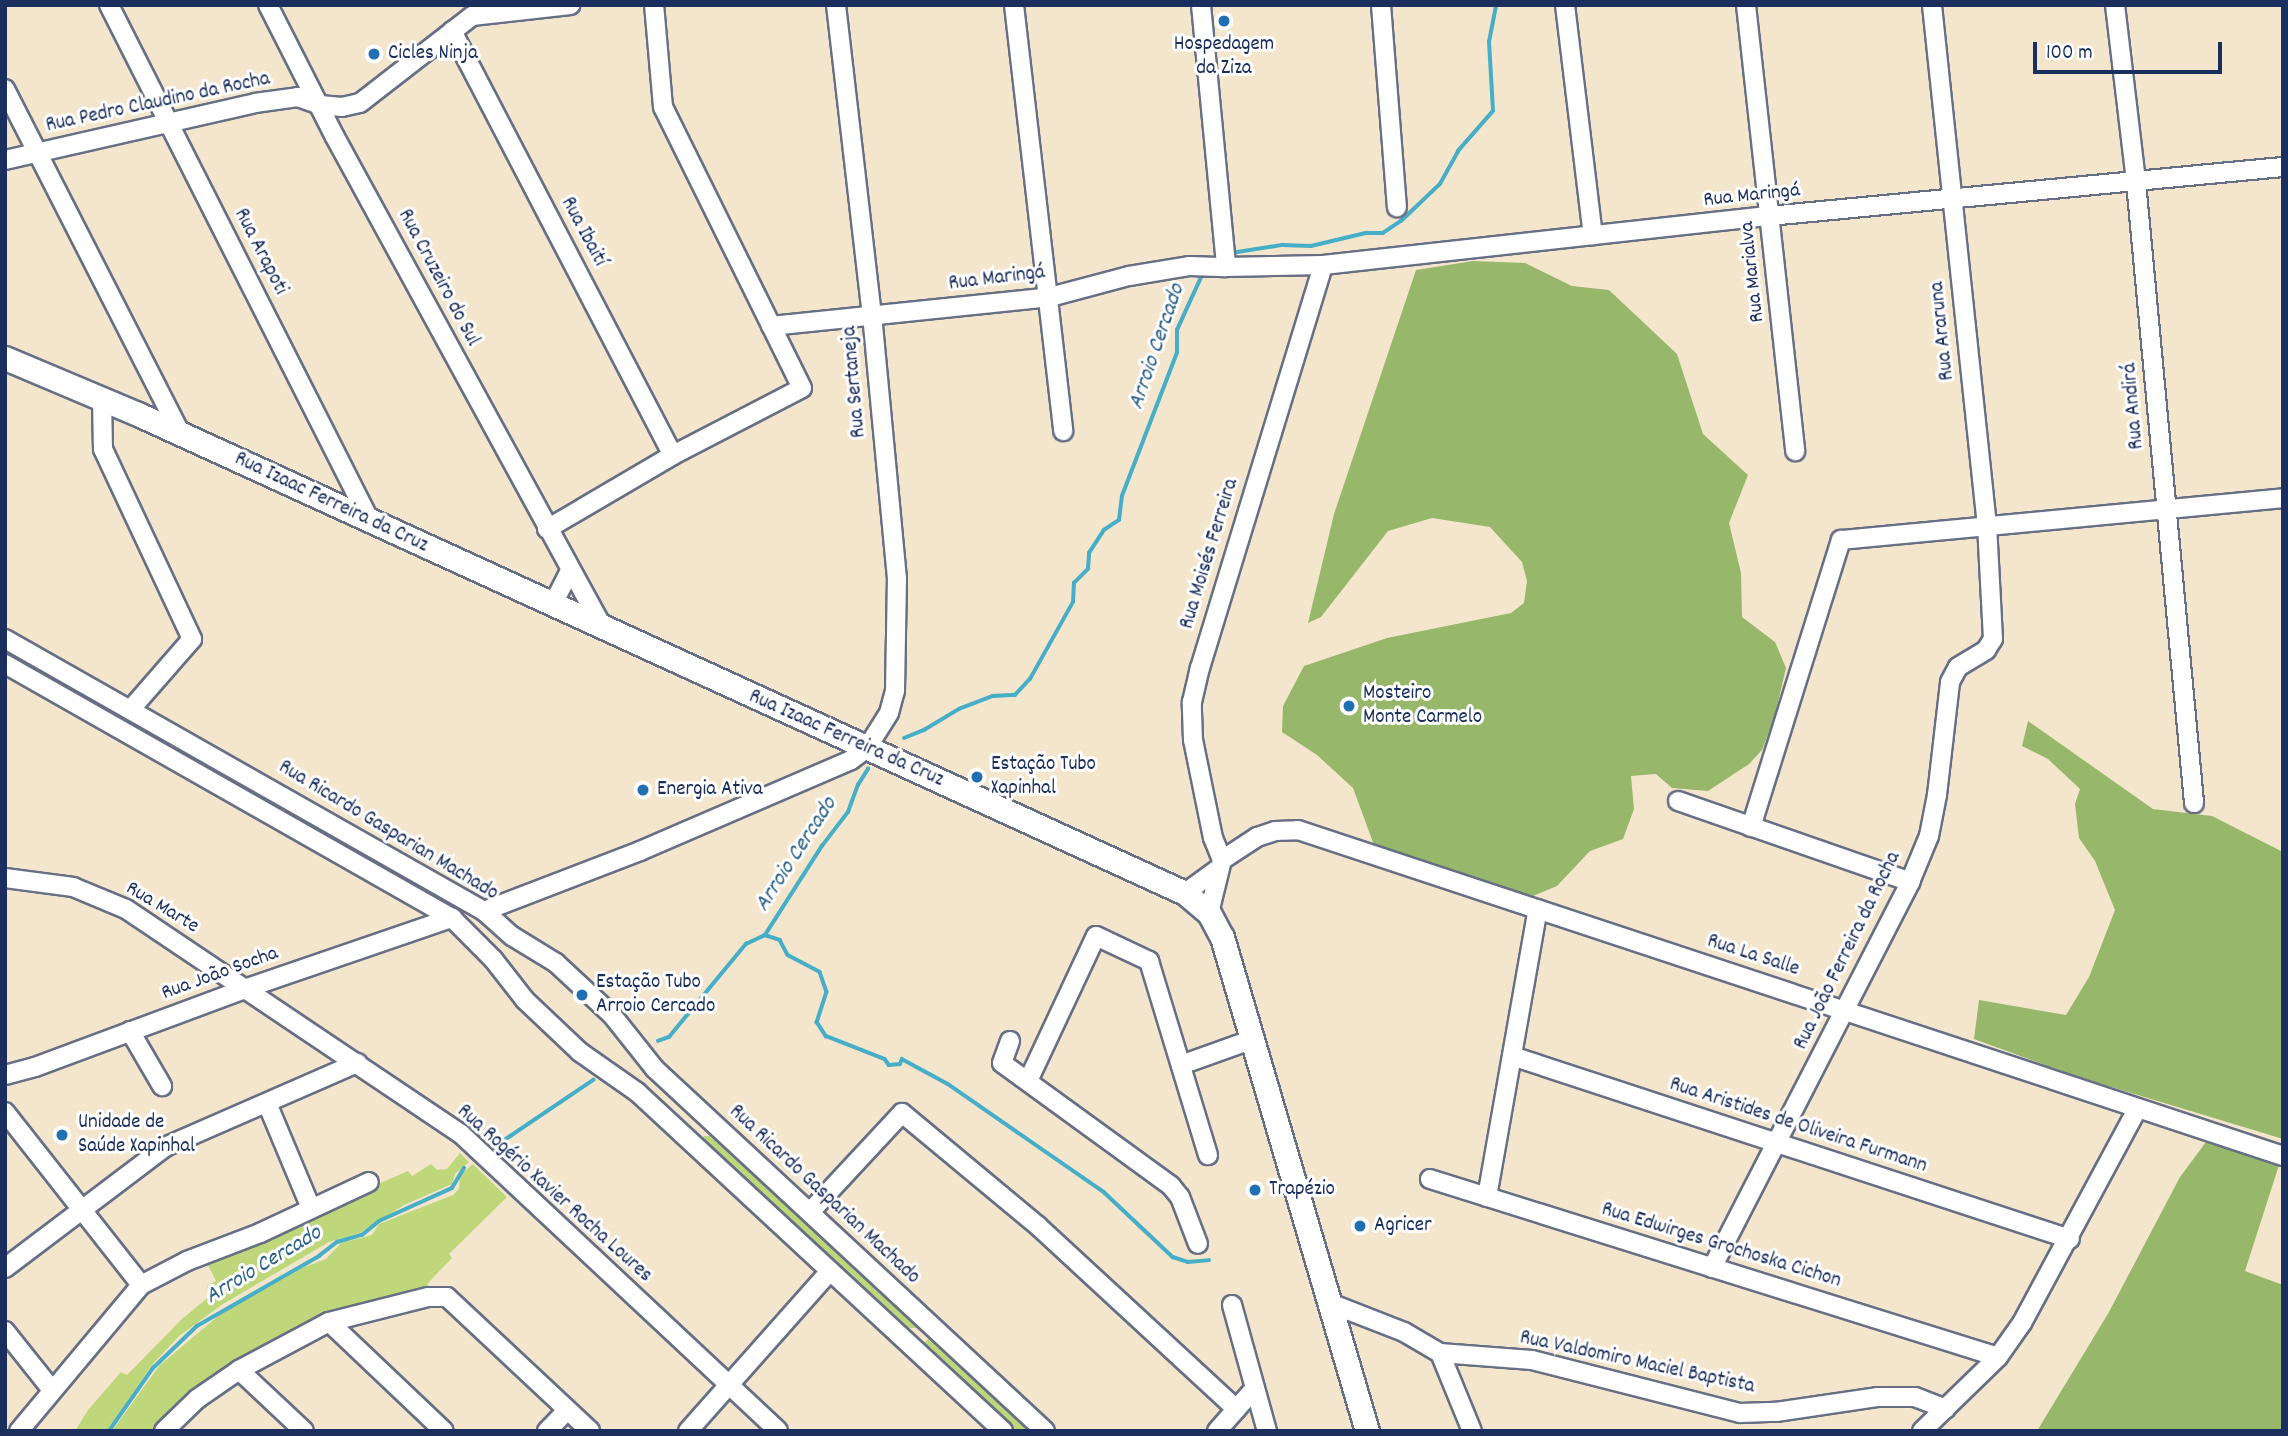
<!DOCTYPE html>
<meta charset="utf-8">
<style>
body{margin:0}
#map{position:relative;width:2288px;height:1436px;overflow:hidden;background:#f4e5cd;font-family:Dekko,sans-serif}
div>[style]{position:absolute}
[style*='--x']{left:calc(var(--x)*1px);top:calc(var(--y)*1px);width:calc(var(--w)*1px);rotate:calc(var(--a)*1deg)}
.green>*{inset:0;background:#bfd77b}
.forest>*{inset:0;background:#97b86b}
.stream>*{height:3.5px;margin:-1.75px;padding:0 1.75px;transform-origin:1.75px;border-radius:1.75px;background:#46aec6}
.roads{filter:drop-shadow(2px 0 #676f85) drop-shadow(-2px 0 #676f85) drop-shadow(0 2px #676f85) drop-shadow(0 -2px #676f85)}
.minor>*{height:18px;margin:-9px;padding:0 9px;transform-origin:9px;border-radius:9px;background:#fff}
.major>*{height:23px;margin:-11.5px;padding:0 11.5px;transform-origin:11.5px;border-radius:11.5px;background:#fff}
.dots>*{width:19px;height:19px;translate:-50% -50%;box-sizing:border-box;border:4px solid #fff;border-radius:50%}
span{translate:-50% -50%;white-space:nowrap;text-align:center;line-height:1.15;-webkit-text-stroke:6px #fff;paint-order:stroke}
.poi-label{font-size:21px;color:#1b2f5e}
.left{translate:0 -50%;text-align:left}
.street-label{font-size:21px;color:#1b2f5e}
.water-label{font-size:23px;color:#2c6288;font-style:italic}
.frame{position:absolute;inset:0;border:7px solid #1b2f5e;pointer-events:none}
.scale{position:absolute;left:2033px;top:42px;width:189px;height:32px;box-sizing:border-box;border:4px solid #1b2f5e;border-top:0;padding-left:9px;font-size:21px;line-height:24px;white-space:nowrap;color:#1b2f5e;-webkit-text-stroke:5px #fff;paint-order:stroke}
</style>
<div id="map">
<div class="green">
<div style="clip-path:polygon(704px 1136px,710px 1136px,756px 1178px,778px 1191px,919px 1328px,909px 1328px,868px 1290px,842px 1273px,700px 1142px)"></div>
<div style="clip-path:polygon(460px 1153px,469px 1162px,455px 1174px,452px 1184px,404px 1205px,360px 1233px,329px 1242px,223px 1304px,179px 1336px,152px 1365px,107px 1431px,75px 1431px,88px 1410px,121px 1372px,127px 1375px,182px 1319px,212px 1294px,207px 1286px,216px 1281px,205px 1259px,408px 1171px,412px 1176px,431px 1164px,437px 1170px,447px 1169px)"></div>
<div style="clip-path:polygon(473px 1164px,507px 1197px,449px 1254px,452px 1258px,427px 1284px,431px 1289px,348px 1309px,158px 1431px,112px 1431px,159px 1366px,224px 1311px,302px 1268px,326px 1259px,341px 1243px,372px 1235px,379px 1224px,453px 1195px,459px 1189px,460px 1175px)"></div>
<div style="clip-path:polygon(932px 1336px,1036px 1431px,1011px 1431px,921px 1345px)"></div>
</div>
<div class="forest">
<div style="clip-path:polygon(1473px 261px,1525px 263px,1572px 286px,1609px 290px,1677px 354px,1703px 434px,1748px 475px,1729px 523px,1741px 573px,1742px 617px,1775px 642px,1786px 668px,1774px 719px,1762px 750px,1749px 764px,1708px 791px,1672px 788px,1656px 774px,1631px 776px,1634px 809px,1623px 839px,1590px 851px,1557px 886px,1533px 896px,1374px 845px,1353px 788px,1317px 755px,1282px 732px,1283px 706px,1304px 666px,1387px 638px,1511px 613px,1524px 603px,1527px 581px,1522px 562px,1490px 527px,1432px 518px,1388px 531px,1321px 617px,1308px 623px,1334px 514px,1416px 270px)"></div>
<div style="clip-path:polygon(2028px 721px,2153px 809px,2212px 816px,2283px 852px,2283px 1139px,2072px 1075px,1974px 1039px,1979px 1000px,2066px 1015px,2089px 977px,2115px 910px,2095px 861px,2079px 838px,2075px 804px,2080px 789px,2048px 759px,2022px 746px)"></div>
<div style="clip-path:polygon(2209px 1138px,2280px 1162px,2245px 1271px,2283px 1285px,2283px 1431px,2037px 1431px,2109px 1312px,2180px 1177px)"></div>
</div>
<div class="stream">
<div style="--x:1231;--y:253;--w:52;--a:-8.9"></div>
<div style="--x:1282;--y:245;--w:29;--a:2"></div>
<div style="--x:1311;--y:246;--w:57;--a:-13.3"></div>
<div style="--x:1366;--y:233;--w:17;--a:0"></div>
<div style="--x:1383;--y:233;--w:22;--a:-34"></div>
<div style="--x:1401;--y:221;--w:54;--a:-43.5"></div>
<div style="--x:1440;--y:184;--w:38;--a:-61"></div>
<div style="--x:1458;--y:151;--w:53;--a:-48.8"></div>
<div style="--x:1493;--y:111;--w:69;--a:-93.3"></div>
<div style="--x:1489;--y:42;--w:38;--a:-79"></div>
<div style="--x:904;--y:738;--w:22;--a:-22"></div>
<div style="--x:924;--y:730;--w:41;--a:-31"></div>
<div style="--x:959;--y:709;--w:36;--a:-21"></div>
<div style="--x:993;--y:696;--w:22;--a:-3"></div>
<div style="--x:1015;--y:695;--w:22;--a:-47"></div>
<div style="--x:1030;--y:679;--w:88;--a:-60.8"></div>
<div style="--x:1073;--y:602;--w:19;--a:-87"></div>
<div style="--x:1074;--y:583;--w:20;--a:-45"></div>
<div style="--x:1088;--y:569;--w:16;--a:-86"></div>
<div style="--x:1089;--y:553;--w:27;--a:-57"></div>
<div style="--x:1104;--y:530;--w:18;--a:-34"></div>
<div style="--x:1119;--y:520;--w:24;--a:-83"></div>
<div style="--x:1122;--y:496;--w:153;--a:-69"></div>
<div style="--x:1177;--y:353;--w:23;--a:-90"></div>
<div style="--x:1177;--y:330;--w:63;--a:-65.5"></div>
<div style="--x:765;--y:935;--w:16;--a:18"></div>
<div style="--x:780;--y:940;--w:17;--a:62"></div>
<div style="--x:788;--y:955;--w:36;--a:28"></div>
<div style="--x:820;--y:972;--w:21;--a:71"></div>
<div style="--x:827;--y:992;--w:32;--a:108"></div>
<div style="--x:817;--y:1022;--w:17;--a:57"></div>
<div style="--x:826;--y:1036;--w:63;--a:21.3"></div>
<div style="--x:885;--y:1059;--w:7;--a:56"></div>
<div style="--x:889;--y:1065;--w:11;--a:-5"></div>
<div style="--x:900;--y:1064;--w:5;--a:-68"></div>
<div style="--x:902;--y:1059;--w:52;--a:28.5"></div>
<div style="--x:948;--y:1084;--w:190;--a:34.7"></div>
<div style="--x:1104;--y:1192;--w:95;--a:43.3"></div>
<div style="--x:1173;--y:1257;--w:16;--a:18"></div>
<div style="--x:1188;--y:1262;--w:21;--a:-5"></div>
<div style="--x:658;--y:1041;--w:12;--a:-20"></div>
<div style="--x:669;--y:1037;--w:121;--a:-50.4"></div>
<div style="--x:746;--y:944;--w:21;--a:-25"></div>
<div style="--x:765;--y:935;--w:106;--a:-57.4"></div>
<div style="--x:822;--y:846;--w:43;--a:-52.6"></div>
<div style="--x:848;--y:812;--w:29;--a:-70"></div>
<div style="--x:858;--y:785;--w:19;--a:-58"></div>
<div style="--x:503;--y:1141;--w:109;--a:-34.1"></div>
<div style="--x:109;--y:1431;--w:77;--a:-55.1"></div>
<div style="--x:153;--y:1368;--w:61;--a:-43.7"></div>
<div style="--x:197;--y:1326;--w:141;--a:-29.8"></div>
<div style="--x:319;--y:1256;--w:23;--a:-38"></div>
<div style="--x:337;--y:1242;--w:26;--a:-16"></div>
<div style="--x:362;--y:1235;--w:22;--a:-39"></div>
<div style="--x:379;--y:1221;--w:80;--a:-24.3"></div>
<div style="--x:452;--y:1188;--w:23;--a:-59"></div>
</div>
<div class="roads">
<div class="minor">
<div style="--x:109;--y:5;--w:578;--a:63.17"></div>
<div style="--x:268;--y:5;--w:148;--a:63.1"></div>
<div style="--x:335;--y:137;--w:559;--a:61.37"></div>
<div style="--x:1014;--y:5;--w:429;--a:83.4"></div>
<div style="--x:1201;--y:5;--w:263;--a:84.5"></div>
<div style="--x:1226;--y:267;--w:97;--a:-1.2"></div>
<div style="--x:1323;--y:265;--w:449;--a:-6.3"></div>
<div style="--x:1769;--y:216;--w:516;--a:-5.45"></div>
<div style="--x:1381;--y:5;--w:203;--a:85.5"></div>
<div style="--x:1565;--y:5;--w:232;--a:83.1"></div>
<div style="--x:1746;--y:5;--w:449;--a:83.7"></div>
<div style="--x:2115;--y:5;--w:178;--a:83.2"></div>
<div style="--x:2136;--y:182;--w:624;--a:84.66"></div>
<div style="--x:452;--y:31;--w:478;--a:62.5"></div>
<div style="--x:5;--y:89;--w:388;--a:63"></div>
<div style="--x:5;--y:160;--w:256;--a:-12.8"></div>
<div style="--x:255;--y:103;--w:43;--a:-7.9"></div>
<div style="--x:298;--y:97;--w:23;--a:20"></div>
<div style="--x:320;--y:105;--w:22;--a:5"></div>
<div style="--x:342;--y:107;--w:18;--a:-13"></div>
<div style="--x:360;--y:103;--w:142;--a:-37.8"></div>
<div style="--x:472;--y:16;--w:99;--a:-6.4"></div>
<div style="--x:771;--y:326;--w:281;--a:-5.9"></div>
<div style="--x:1050;--y:297;--w:82;--a:-14.9"></div>
<div style="--x:1129;--y:276;--w:62;--a:-9.3"></div>
<div style="--x:1190;--y:266;--w:36;--a:2"></div>
<div style="--x:102;--y:398;--w:51;--a:88.9"></div>
<div style="--x:103;--y:449;--w:210;--a:64.9"></div>
<div style="--x:192;--y:639;--w:94;--a:131.1"></div>
<div style="--x:547;--y:529;--w:146;--a:-30.4"></div>
<div style="--x:673;--y:455;--w:145;--a:-27.4"></div>
<div style="--x:802;--y:388;--w:313;--a:-116.3"></div>
<div style="--x:663;--y:107;--w:102;--a:-95"></div>
<div style="--x:552;--y:606;--w:39;--a:-63"></div>
<div style="--x:5;--y:639;--w:551;--a:29.59"></div>
<div style="--x:484;--y:911;--w:38;--a:42"></div>
<div style="--x:512;--y:936;--w:52;--a:31.5"></div>
<div style="--x:556;--y:963;--w:76;--a:42.9"></div>
<div style="--x:612;--y:1015;--w:69;--a:51.5"></div>
<div style="--x:655;--y:1069;--w:532;--a:42.87"></div>
<div style="--x:5;--y:664;--w:514;--a:29.61"></div>
<div style="--x:452;--y:918;--w:58;--a:45"></div>
<div style="--x:493;--y:959;--w:52;--a:52"></div>
<div style="--x:525;--y:1000;--w:76;--a:43.4"></div>
<div style="--x:580;--y:1052;--w:70;--a:35.1"></div>
<div style="--x:637;--y:1092;--w:499;--a:42.8"></div>
<div style="--x:1678;--y:801;--w:246;--a:19.2"></div>
<div style="--x:1751;--y:827;--w:301;--a:-72.6"></div>
<div style="--x:1841;--y:540;--w:444;--a:-5.4"></div>
<div style="--x:1222;--y:860;--w:24;--a:-112"></div>
<div style="--x:1213;--y:838;--w:100;--a:-101.5"></div>
<div style="--x:1193;--y:740;--w:38;--a:-92"></div>
<div style="--x:1192;--y:702;--w:35;--a:-77"></div>
<div style="--x:1200;--y:668;--w:421;--a:-73"></div>
<div style="--x:5;--y:878;--w:69;--a:7.5"></div>
<div style="--x:73;--y:887;--w:57;--a:22.5"></div>
<div style="--x:126;--y:909;--w:404;--a:33.9"></div>
<div style="--x:461;--y:1134;--w:434;--a:43.1"></div>
<div style="--x:1185;--y:893;--w:39;--a:-36"></div>
<div style="--x:484;--y:911;--w:167;--a:-21"></div>
<div style="--x:640;--y:851;--w:230;--a:-23.3"></div>
<div style="--x:851;--y:760;--w:20;--a:-37"></div>
<div style="--x:867;--y:748;--w:41;--a:-57.8"></div>
<div style="--x:889;--y:713;--w:23;--a:-75"></div>
<div style="--x:895;--y:691;--w:112;--a:-89"></div>
<div style="--x:897;--y:579;--w:264;--a:-95.4"></div>
<div style="--x:872;--y:316;--w:313;--a:-96.6"></div>
<div style="--x:1209;--y:913;--w:55;--a:-76.2"></div>
<div style="--x:1222;--y:860;--w:42;--a:-33.3"></div>
<div style="--x:1257;--y:837;--w:19;--a:-18"></div>
<div style="--x:1275;--y:831;--w:23;--a:-2"></div>
<div style="--x:1298;--y:830;--w:1038;--a:18.31"></div>
<div style="--x:130;--y:1031;--w:64;--a:59.8"></div>
<div style="--x:1010;--y:1041;--w:23;--a:110"></div>
<div style="--x:1002;--y:1063;--w:209;--a:36"></div>
<div style="--x:1171;--y:1186;--w:14;--a:51"></div>
<div style="--x:1180;--y:1197;--w:50;--a:69"></div>
<div style="--x:1512;--y:1056;--w:587;--a:18.16"></div>
<div style="--x:1181;--y:1065;--w:74;--a:-19.7"></div>
<div style="--x:5;--y:1075;--w:31;--a:-15"></div>
<div style="--x:35;--y:1067;--w:226;--a:-20.4"></div>
<div style="--x:247;--y:988;--w:217;--a:-18.9"></div>
<div style="--x:1028;--y:1081;--w:160;--a:-64.9"></div>
<div style="--x:1096;--y:936;--w:59;--a:25.3"></div>
<div style="--x:1149;--y:961;--w:203;--a:73.1"></div>
<div style="--x:267;--y:1103;--w:114;--a:67.3"></div>
<div style="--x:5;--y:1112;--w:220;--a:51.8"></div>
<div style="--x:1430;--y:1179;--w:595;--a:17.4"></div>
<div style="--x:1487;--y:1197;--w:292;--a:-80"></div>
<div style="--x:810;--y:1212;--w:135;--a:-47.1"></div>
<div style="--x:902;--y:1113;--w:177;--a:39.7"></div>
<div style="--x:1038;--y:1226;--w:270;--a:42.7"></div>
<div style="--x:5;--y:1268;--w:201;--a:-37.1"></div>
<div style="--x:165;--y:1147;--w:210;--a:-23.6"></div>
<div style="--x:1712;--y:1268;--w:434;--a:-62.8"></div>
<div style="--x:1910;--y:882;--w:50;--a:-67.6"></div>
<div style="--x:1929;--y:836;--w:42;--a:-79"></div>
<div style="--x:1937;--y:795;--w:114;--a:-83.4"></div>
<div style="--x:1950;--y:682;--w:17;--a:-62"></div>
<div style="--x:1958;--y:667;--w:33;--a:-31"></div>
<div style="--x:1986;--y:650;--w:13;--a:-58"></div>
<div style="--x:1993;--y:639;--w:113;--a:-93"></div>
<div style="--x:1987;--y:526;--w:524;--a:-96.03"></div>
<div style="--x:1327;--y:1302;--w:83;--a:21.3"></div>
<div style="--x:1404;--y:1332;--w:42;--a:30.3"></div>
<div style="--x:1440;--y:1353;--w:92;--a:4.4"></div>
<div style="--x:1532;--y:1360;--w:215;--a:14.3"></div>
<div style="--x:1740;--y:1413;--w:36;--a:-2"></div>
<div style="--x:1776;--y:1412;--w:102;--a:-8.4"></div>
<div style="--x:1877;--y:1397;--w:38;--a:0"></div>
<div style="--x:1915;--y:1397;--w:33;--a:21"></div>
<div style="--x:1232;--y:1305;--w:131;--a:74.5"></div>
<div style="--x:329;--y:1322;--w:158;--a:43.5"></div>
<div style="--x:5;--y:1331;--w:75;--a:51.5"></div>
<div style="--x:1440;--y:1353;--w:84;--a:67.7"></div>
<div style="--x:239;--y:1370;--w:89;--a:43.2"></div>
<div style="--x:19;--y:1431;--w:190;--a:-50.1"></div>
<div style="--x:141;--y:1285;--w:52;--a:-27.6"></div>
<div style="--x:187;--y:1261;--w:78;--a:-21"></div>
<div style="--x:260;--y:1233;--w:120;--a:-25.1"></div>
<div style="--x:164;--y:1431;--w:46;--a:-44.1"></div>
<div style="--x:197;--y:1399;--w:51;--a:-34.6"></div>
<div style="--x:239;--y:1370;--w:102;--a:-28.1"></div>
<div style="--x:329;--y:1322;--w:102;--a:-14.2"></div>
<div style="--x:428;--y:1297;--w:19;--a:0"></div>
<div style="--x:447;--y:1297;--w:196;--a:43.1"></div>
<div style="--x:547;--y:1431;--w:29;--a:-46"></div>
<div style="--x:688;--y:1431;--w:214;--a:-48.4"></div>
<div style="--x:1217;--y:1431;--w:57;--a:-48.5"></div>
<div style="--x:1922;--y:1431;--w:106;--a:-44.2"></div>
<div style="--x:1998;--y:1357;--w:42;--a:-54.8"></div>
<div style="--x:2022;--y:1323;--w:244;--a:-61.7"></div>
</div>
<div class="major">
<div style="--x:5;--y:358;--w:147;--a:22.9"></div>
<div style="--x:140;--y:415;--w:1149;--a:24.58"></div>
<div style="--x:1185;--y:893;--w:31;--a:40"></div>
<div style="--x:1209;--y:913;--w:27;--a:62"></div>
<div style="--x:1222;--y:937;--w:515;--a:73.64"></div>
</div>
</div>
<div class="dots">
<div style="left:1224px;top:21px;background:#1f6fb2"></div>
<div style="left:374px;top:54px;background:#1f6fb2"></div>
<div style="left:1349px;top:706px;background:#1f6fb2"></div>
<div style="left:977px;top:777px;background:#1f6fb2"></div>
<div style="left:643px;top:790px;background:#1f6fb2"></div>
<div style="left:582px;top:995px;background:#1f6fb2"></div>
<div style="left:62px;top:1135px;background:#1f6fb2"></div>
<div style="left:1255px;top:1190px;background:#1f6fb2"></div>
<div style="left:1360px;top:1226px;background:#1f6fb2"></div>
</div>
<div class="poi-label">
<span style="left:1224px;top:57px">Hospedagem<br>da Ziza</span>
<span class="left" style="left:388px;top:54px">Cicles Ninja</span>
<span class="left" style="left:1363px;top:706px">Mosteiro<br>Monte Carmelo</span>
<span class="left" style="left:991px;top:777px">Estação Tubo<br>Xapinhal</span>
<span class="left" style="left:657px;top:790px">Energia Ativa</span>
<span class="left" style="left:596px;top:995px">Estação Tubo<br>Arroio Cercado</span>
<span class="left" style="left:78px;top:1135px">Unidade de<br>Saúde Xapinhal</span>
<span class="left" style="left:1269px;top:1190px">Trapézio</span>
<span class="left" style="left:1374px;top:1226px">Agricer</span>
</div>
<div class="street-label">
<span style="left:158px;top:103px;rotate:-12deg">Rua Pedro Claudino da Rocha</span>
<span style="left:1752px;top:196px;rotate:-6deg">Rua Maringá</span>
<span style="left:583px;top:232px;rotate:62deg">Rua Ibaití</span>
<span style="left:260px;top:252px;rotate:63deg">Rua Arapoti</span>
<span style="left:1753px;top:272px;rotate:-96deg">Rua Marialva</span>
<span style="left:438px;top:278px;rotate:62deg">Rua Cruzeiro do Sul</span>
<span style="left:997px;top:279px;rotate:-7deg">Rua Maringá</span>
<span style="left:1943px;top:331px;rotate:-96deg">Rua Araruna</span>
<span style="left:855px;top:382px;rotate:-95deg">Rua Sertaneja</span>
<span style="left:2134px;top:406px;rotate:-95deg">Rua Andirá</span>
<span style="left:331px;top:503px;rotate:25deg">Rua Izaac Ferreira da Cruz</span>
<span style="left:1210px;top:554px;rotate:-73deg">Rua Moisés Ferreira</span>
<span style="left:846px;top:739px;rotate:24deg">Rua Izaac Ferreira da Cruz</span>
<span style="left:388px;top:831px;rotate:31deg">Rua Ricardo Gasparian Machado</span>
<span style="left:162px;top:908px;rotate:31deg">Rua Marte</span>
<span style="left:1848px;top:951px;rotate:-64deg">Rua João Ferreira da Rocha</span>
<span style="left:1753px;top:956px;rotate:18deg">Rua La Salle</span>
<span style="left:220px;top:974px;rotate:-20deg">Rua João Socha</span>
<span style="left:1798px;top:1126px;rotate:18deg">Rua Aristides de Oliveira Furmann</span>
<span style="left:554px;top:1194px;rotate:42deg">Rua Rogério Xavier Rocha Loures</span>
<span style="left:824px;top:1195px;rotate:43deg">Rua Ricardo Gasparian Machado</span>
<span style="left:1721px;top:1246px;rotate:17deg">Rua Edwirges Grochoska Cichon</span>
<span style="left:1637px;top:1363px;rotate:12deg">Rua Valdomiro Maciel Baptista</span>
</div>
<div class="water-label">
<span style="left:1158px;top:347px;rotate:-71deg">Arroio Cercado</span>
<span style="left:797px;top:855px;rotate:-57deg">Arroio Cercado</span>
<span style="left:264px;top:1266px;rotate:-31deg">Arroio Cercado</span>
</div>
<div class="frame"></div>
<div class="scale">100 m</div>
</div>
